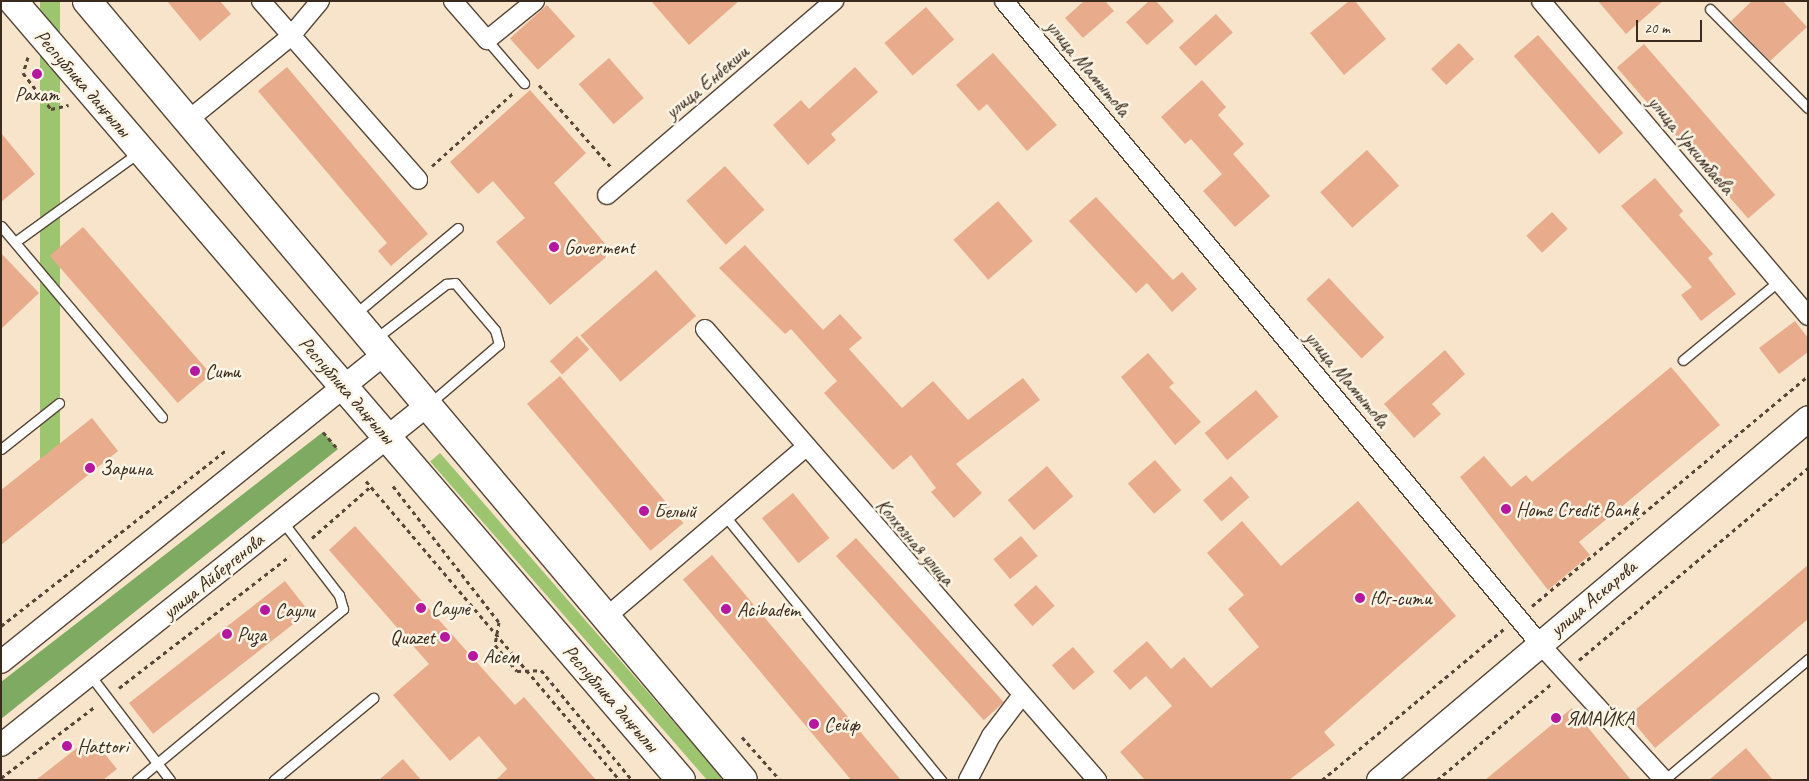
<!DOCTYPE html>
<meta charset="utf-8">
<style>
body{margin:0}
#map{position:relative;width:1809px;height:781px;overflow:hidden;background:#f7e4cb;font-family:Caveat,sans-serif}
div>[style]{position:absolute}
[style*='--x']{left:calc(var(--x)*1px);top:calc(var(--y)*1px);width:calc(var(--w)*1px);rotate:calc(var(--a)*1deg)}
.green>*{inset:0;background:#9dc46f;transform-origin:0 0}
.forest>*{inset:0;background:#7eaa62}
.building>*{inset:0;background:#e8ac8c;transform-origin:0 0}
.path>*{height:3px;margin-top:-1.5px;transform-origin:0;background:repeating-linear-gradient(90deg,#574638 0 4px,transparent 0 8px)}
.roads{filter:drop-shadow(1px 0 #574638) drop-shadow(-1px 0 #574638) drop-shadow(0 1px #574638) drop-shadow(0 -1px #574638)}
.service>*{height:9px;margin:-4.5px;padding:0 4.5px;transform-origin:4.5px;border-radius:4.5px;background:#fff}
.minor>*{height:18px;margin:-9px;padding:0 9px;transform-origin:9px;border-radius:9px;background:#fff}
.tertiary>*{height:22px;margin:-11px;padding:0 11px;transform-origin:11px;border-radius:11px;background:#fff}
.secondary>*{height:25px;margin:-12.5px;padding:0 12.5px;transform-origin:12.5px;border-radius:12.5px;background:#fff}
.primary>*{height:28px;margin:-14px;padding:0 14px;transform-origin:14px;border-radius:14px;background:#fff}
.dots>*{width:14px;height:14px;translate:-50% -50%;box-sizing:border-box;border:2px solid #fcf5e5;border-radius:50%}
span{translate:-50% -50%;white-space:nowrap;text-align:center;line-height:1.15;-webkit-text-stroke:5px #fcf5e5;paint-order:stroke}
.street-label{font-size:20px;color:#3b2a1e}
.poi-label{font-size:20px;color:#3b2a1e}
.left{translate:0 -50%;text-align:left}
.right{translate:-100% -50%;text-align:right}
.frame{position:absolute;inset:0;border:2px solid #3b2a1e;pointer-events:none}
.scale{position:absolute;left:1636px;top:20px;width:66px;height:22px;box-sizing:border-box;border:2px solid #3b2a1e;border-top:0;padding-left:6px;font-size:15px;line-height:18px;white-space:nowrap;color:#3b2a1e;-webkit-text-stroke:4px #fcf5e5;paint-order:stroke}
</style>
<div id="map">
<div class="green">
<div style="left:40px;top:1px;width:20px;height:461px"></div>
<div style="left:440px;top:453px;width:430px;height:13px;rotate:49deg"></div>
</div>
<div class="forest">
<div style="clip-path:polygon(323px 432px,338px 449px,1px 719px,1px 682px)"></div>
</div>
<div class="building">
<div style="clip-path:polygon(167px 1px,220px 1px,231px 14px,200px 41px)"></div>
<div style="clip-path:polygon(651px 1px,739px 1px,689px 45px)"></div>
<div style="clip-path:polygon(1084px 1px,1105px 1px,1114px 11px,1083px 38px,1065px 18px)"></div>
<div style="clip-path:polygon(1149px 1px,1156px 1px,1174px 21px,1147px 45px,1126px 22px)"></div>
<div style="clip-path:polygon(1349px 1px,1355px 1px,1386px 39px,1344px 75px,1310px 33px)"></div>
<div style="clip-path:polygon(1598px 1px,1663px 1px,1626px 34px)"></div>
<div style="clip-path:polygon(1752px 1px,1783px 1px,1807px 27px,1770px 61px,1731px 21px)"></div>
<div style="left:547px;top:5px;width:42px;height:50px;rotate:48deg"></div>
<div style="left:926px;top:7px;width:43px;height:55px;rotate:49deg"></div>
<div style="left:1216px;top:14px;width:25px;height:50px;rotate:48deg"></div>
<div style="left:1538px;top:35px;width:130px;height:32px;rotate:49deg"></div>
<div style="left:1459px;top:43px;width:22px;height:38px;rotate:47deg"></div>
<div style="left:1644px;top:44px;width:200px;height:36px;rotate:49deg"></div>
<div style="clip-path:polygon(993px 53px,1057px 125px,1027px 151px,987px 104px,979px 111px,956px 85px)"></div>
<div style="left:609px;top:58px;width:53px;height:40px;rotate:49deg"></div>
<div style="clip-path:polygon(287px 67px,428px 234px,391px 266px,378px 251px,387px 243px,258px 91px)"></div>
<div style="clip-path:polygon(855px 67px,878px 92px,831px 134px,836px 140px,808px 165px,773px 125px,801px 100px,809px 109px)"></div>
<div style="clip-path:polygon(1202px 80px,1226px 107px,1218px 115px,1244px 144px,1233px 154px,1270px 196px,1235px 227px,1203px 191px,1222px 174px,1191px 139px,1185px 144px,1161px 117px)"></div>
<div style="clip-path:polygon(530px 90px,586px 153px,554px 183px,612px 252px,550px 305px,496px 242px,525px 218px,493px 181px,478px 194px,450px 162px)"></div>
<div style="clip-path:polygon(1px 133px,35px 174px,1px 202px)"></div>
<div style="left:1367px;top:150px;width:48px;height:63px;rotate:48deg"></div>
<div style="left:725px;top:166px;width:59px;height:52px;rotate:48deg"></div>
<div style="clip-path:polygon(1655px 178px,1683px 211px,1679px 215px,1713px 254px,1708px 258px,1736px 294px,1701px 321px,1681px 295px,1692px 287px,1621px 206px)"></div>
<div style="clip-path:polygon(1096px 197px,1173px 280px,1182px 272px,1197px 289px,1172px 312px,1147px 283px,1136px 293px,1069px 221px)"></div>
<div style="left:998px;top:201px;width:53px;height:59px;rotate:49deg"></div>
<div style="left:1552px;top:212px;width:23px;height:35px;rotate:47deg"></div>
<div style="left:83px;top:227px;width:195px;height:44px;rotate:49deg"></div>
<div style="clip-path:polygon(745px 245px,823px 330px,840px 314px,862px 338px,849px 349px,902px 408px,933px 381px,968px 420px,1023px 378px,1040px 400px,956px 464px,982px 493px,954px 518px,931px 492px,936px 488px,911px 455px,893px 470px,824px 393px,837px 381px,791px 329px,785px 334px,719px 268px)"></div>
<div style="clip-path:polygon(1px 253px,39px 293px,1px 329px)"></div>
<div style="left:656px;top:270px;width:61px;height:100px;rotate:49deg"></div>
<div style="left:1329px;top:278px;width:81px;height:31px;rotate:47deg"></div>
<div style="clip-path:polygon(1795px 321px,1808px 338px,1808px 352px,1779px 374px,1759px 348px)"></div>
<div style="left:577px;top:336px;width:18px;height:37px;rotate:47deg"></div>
<div style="clip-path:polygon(1445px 350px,1465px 374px,1432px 404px,1441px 414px,1414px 438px,1384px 404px)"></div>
<div style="clip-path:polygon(1148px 353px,1174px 383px,1169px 387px,1201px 422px,1175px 445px,1121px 377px)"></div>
<div style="clip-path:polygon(1671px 367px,1720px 425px,1579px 542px,1590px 555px,1548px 590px,1460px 477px,1484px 456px,1511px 487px,1526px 475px,1532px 482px)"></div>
<div style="left:560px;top:376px;width:192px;height:43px;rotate:50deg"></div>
<div style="left:1256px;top:390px;width:35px;height:67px;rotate:50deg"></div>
<div style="clip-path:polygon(92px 418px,118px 451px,1px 545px,1px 490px)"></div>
<div style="left:1155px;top:460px;width:40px;height:36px;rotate:49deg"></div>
<div style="left:1047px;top:466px;width:40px;height:52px;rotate:49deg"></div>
<div style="left:1231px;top:476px;width:28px;height:37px;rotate:49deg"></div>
<div style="left:793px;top:493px;width:58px;height:40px;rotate:51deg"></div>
<div style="clip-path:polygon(1358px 501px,1456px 616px,1324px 732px,1335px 745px,1289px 780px,1145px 780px,1120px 752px,1172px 706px,1146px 676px,1130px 690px,1113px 671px,1147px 641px,1171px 669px,1184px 657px,1211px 688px,1259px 647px,1228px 609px,1244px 595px,1207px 553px,1242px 521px,1281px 566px)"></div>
<div style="clip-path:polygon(355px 526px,515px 705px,524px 697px,596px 780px,496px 780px,507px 769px,479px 736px,450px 761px,393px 695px,429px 664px,329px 550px)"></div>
<div style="left:1021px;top:536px;width:26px;height:36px;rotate:50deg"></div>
<div style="left:856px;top:538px;width:221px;height:27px;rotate:48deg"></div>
<div style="left:712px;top:555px;width:294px;height:38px;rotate:50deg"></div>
<div style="clip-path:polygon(1808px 565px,1808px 619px,1655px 748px,1628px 716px)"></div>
<div style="left:285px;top:581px;width:39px;height:198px;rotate:52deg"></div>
<div style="left:1036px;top:585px;width:28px;height:30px;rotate:48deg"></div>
<div style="left:1073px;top:647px;width:33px;height:28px;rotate:49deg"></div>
<div style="clip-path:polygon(1572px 708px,1631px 780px,1485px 780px)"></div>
<div style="clip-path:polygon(91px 737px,117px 769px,103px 780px,36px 780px)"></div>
<div style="clip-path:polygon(1746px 748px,1773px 780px,1709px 780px)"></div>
<div style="clip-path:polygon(403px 759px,421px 780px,379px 780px)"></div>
</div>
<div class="path">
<div style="--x:28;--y:57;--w:17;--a:107"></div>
<div style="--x:23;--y:73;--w:46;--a:52.1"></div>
<div style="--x:51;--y:109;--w:18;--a:-13"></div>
<div style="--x:539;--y:85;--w:109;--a:48.7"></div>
<div style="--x:432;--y:166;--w:109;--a:-42"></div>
<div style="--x:323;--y:432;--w:21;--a:49"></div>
<div style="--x:366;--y:481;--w:392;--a:49.7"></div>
<div style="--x:393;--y:486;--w:172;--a:52.1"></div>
<div style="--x:499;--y:622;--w:23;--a:100"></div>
<div style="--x:495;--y:645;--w:34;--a:50"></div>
<div style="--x:517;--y:671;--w:24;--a:-2"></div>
<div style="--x:541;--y:670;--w:143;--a:50.4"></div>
<div style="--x:312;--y:538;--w:77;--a:-41.3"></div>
<div style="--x:1532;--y:606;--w:359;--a:-39.8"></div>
<div style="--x:1;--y:626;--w:286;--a:-38"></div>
<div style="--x:1579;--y:660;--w:299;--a:-40"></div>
<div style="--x:119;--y:688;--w:216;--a:-37.7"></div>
<div style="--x:742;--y:737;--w:57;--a:48.5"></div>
<div style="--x:1;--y:778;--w:119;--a:-37.2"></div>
<div style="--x:1322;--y:780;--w:236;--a:-39.7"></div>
<div style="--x:1437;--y:780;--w:149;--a:-40.1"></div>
</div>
<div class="roads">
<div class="service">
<div style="--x:1710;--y:9;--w:139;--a:45.3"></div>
<div style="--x:487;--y:40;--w:57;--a:49.3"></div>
<div style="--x:1;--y:226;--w:250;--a:49.9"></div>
<div style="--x:15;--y:242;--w:152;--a:-35.9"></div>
<div style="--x:355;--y:314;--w:134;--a:-39.9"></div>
<div style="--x:375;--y:339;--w:90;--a:-37.8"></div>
<div style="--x:446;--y:284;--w:9;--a:-6"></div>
<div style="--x:455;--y:283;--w:62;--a:49.6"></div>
<div style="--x:495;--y:330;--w:15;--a:74"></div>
<div style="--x:499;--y:344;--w:92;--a:139.4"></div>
<div style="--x:1683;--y:360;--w:124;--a:-39.5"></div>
<div style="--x:1;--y:449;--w:74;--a:-38.4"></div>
<div style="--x:725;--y:516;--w:341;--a:50.7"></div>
<div style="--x:90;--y:675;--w:132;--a:52.7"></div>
<div style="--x:137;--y:780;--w:268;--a:-39.7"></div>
<div style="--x:343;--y:609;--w:15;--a:-106"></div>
<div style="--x:339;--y:595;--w:93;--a:-127.6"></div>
<div style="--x:274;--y:780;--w:129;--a:-39.6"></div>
<div style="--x:1664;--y:780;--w:188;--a:-40"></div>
</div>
<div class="minor">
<div style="--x:261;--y:1;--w:238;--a:48.7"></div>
<div style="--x:453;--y:1;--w:52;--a:48.9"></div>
<div style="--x:487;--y:40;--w:62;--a:-39.1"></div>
<div style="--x:1004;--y:1;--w:836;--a:50.19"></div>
<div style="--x:1539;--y:643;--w:185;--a:47.6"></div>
<div style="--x:1541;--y:1;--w:413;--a:49.7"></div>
<div style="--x:187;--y:121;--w:133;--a:-39.2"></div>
<div style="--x:290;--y:37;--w:47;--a:-50.2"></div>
<div style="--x:607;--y:195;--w:299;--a:-40.5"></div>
<div style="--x:705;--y:329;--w:598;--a:49"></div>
<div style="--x:605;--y:618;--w:262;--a:-40.4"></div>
<div style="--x:968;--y:780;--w:50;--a:-62.4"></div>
<div style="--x:991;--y:736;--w:51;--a:-52.9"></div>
</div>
<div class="tertiary">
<div style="--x:1;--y:662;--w:490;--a:-38.8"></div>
<div style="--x:1;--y:745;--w:542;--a:-38.56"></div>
</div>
<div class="secondary">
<div style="--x:1379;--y:780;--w:561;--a:-40.16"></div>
</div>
<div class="primary">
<div style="--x:13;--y:1;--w:1026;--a:49.39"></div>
<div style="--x:87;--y:1;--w:1018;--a:49.9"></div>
</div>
</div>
<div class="dots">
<div style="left:37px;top:74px;background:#b5179e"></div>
<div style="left:554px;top:247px;background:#b5179e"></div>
<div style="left:195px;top:371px;background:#b5179e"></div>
<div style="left:90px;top:468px;background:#b5179e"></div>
<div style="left:1506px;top:509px;background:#b5179e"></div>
<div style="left:644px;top:511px;background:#b5179e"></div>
<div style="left:1360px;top:598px;background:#b5179e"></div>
<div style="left:421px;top:608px;background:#b5179e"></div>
<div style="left:726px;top:609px;background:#b5179e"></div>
<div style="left:265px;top:610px;background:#b5179e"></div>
<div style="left:227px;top:634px;background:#b5179e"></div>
<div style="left:445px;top:637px;background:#b5179e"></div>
<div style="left:473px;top:656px;background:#b5179e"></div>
<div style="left:1556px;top:718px;background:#b5179e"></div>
<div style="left:814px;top:724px;background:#b5179e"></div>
<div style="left:67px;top:746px;background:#b5179e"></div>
</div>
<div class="street-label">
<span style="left:1088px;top:68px;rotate:50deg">улица Мамытова</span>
<span style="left:707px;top:82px;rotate:-40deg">улица Енбекши</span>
<span style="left:83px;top:83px;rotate:49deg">Республика даңғылы</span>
<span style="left:1691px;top:145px;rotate:50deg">улица Уркимбаева</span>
<span style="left:1347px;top:379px;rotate:50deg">улица Мамытова</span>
<span style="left:347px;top:390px;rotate:49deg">Республика даңғылы</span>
<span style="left:915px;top:542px;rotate:49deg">Колхозная улица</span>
<span style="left:213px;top:576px;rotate:-39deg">улица Айбергенова</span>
<span style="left:1593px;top:598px;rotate:-40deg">улица Аскарова</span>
<span style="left:611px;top:698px;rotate:49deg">Республика даңғылы</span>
</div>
<div class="poi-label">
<span style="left:37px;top:94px">Рахат</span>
<span class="left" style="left:564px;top:247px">Goverment</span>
<span class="left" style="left:205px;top:371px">Сити</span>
<span class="left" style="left:100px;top:468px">Зарина</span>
<span class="left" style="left:1516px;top:509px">Home Credit Bank</span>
<span class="left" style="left:654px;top:511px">Белый</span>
<span class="left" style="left:1370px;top:598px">Юг-сити</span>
<span class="left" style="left:431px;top:608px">Сауле</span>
<span class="left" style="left:737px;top:609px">Acibadem</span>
<span class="left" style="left:275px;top:610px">Саули</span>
<span class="left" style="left:237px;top:634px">Риза</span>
<span class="right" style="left:435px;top:637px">Quazet</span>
<span class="left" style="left:483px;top:656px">Асем</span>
<span class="left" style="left:1566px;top:718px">ЯМАЙКА</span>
<span class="left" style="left:824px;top:724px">Сейф</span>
<span class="left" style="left:77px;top:746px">Hattori</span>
</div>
<div class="frame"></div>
<div class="scale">20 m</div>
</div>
